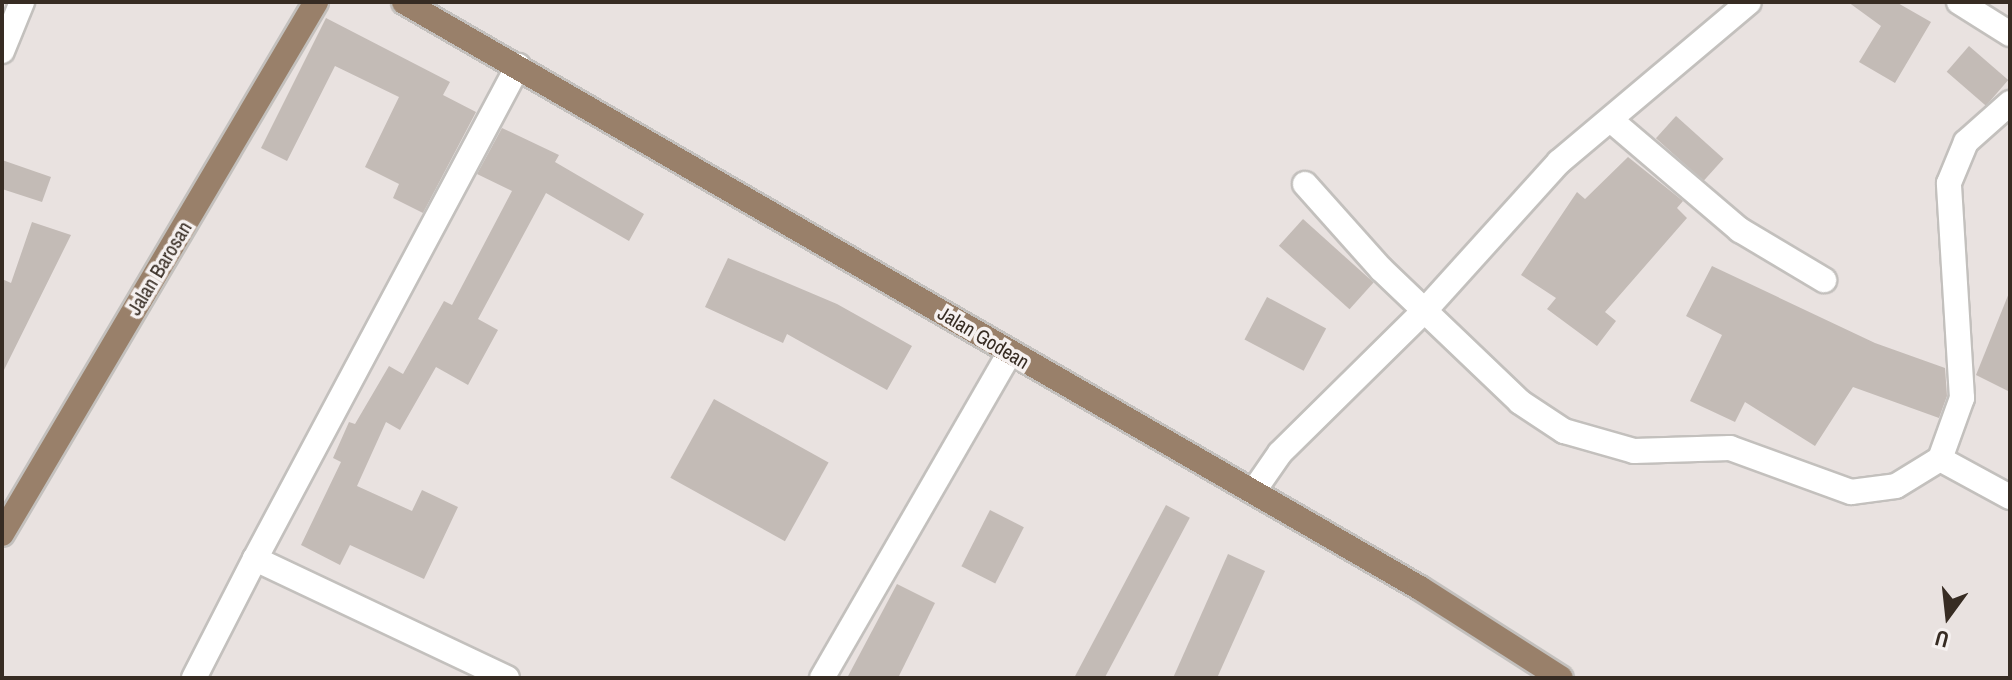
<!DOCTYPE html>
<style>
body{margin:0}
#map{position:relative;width:2012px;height:680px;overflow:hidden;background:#e9e2e0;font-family:"Archivo Narrow",sans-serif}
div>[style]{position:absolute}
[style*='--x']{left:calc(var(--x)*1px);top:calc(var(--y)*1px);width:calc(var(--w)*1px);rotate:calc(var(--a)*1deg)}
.building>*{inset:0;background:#c3bbb6;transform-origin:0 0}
.roads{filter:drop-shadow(2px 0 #c3c0bd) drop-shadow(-2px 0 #c3c0bd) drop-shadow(0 2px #c3c0bd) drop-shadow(0 -2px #c3c0bd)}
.street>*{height:24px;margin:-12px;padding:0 12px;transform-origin:12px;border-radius:12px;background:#fff}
.primary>*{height:24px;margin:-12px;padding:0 12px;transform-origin:12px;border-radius:12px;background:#99806a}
span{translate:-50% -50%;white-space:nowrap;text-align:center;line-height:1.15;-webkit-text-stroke:7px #f6f1f0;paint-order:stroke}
.street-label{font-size:20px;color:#372c23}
.frame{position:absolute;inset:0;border:4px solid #372c23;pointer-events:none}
.north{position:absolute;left:1908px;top:576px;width:80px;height:80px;-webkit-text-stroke:6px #f6f1f0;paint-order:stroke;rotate:195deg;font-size:22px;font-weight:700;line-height:32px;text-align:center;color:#372c23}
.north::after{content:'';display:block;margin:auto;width:28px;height:36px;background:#372c23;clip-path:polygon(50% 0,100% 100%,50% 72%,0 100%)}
</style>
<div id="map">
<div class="building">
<div style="clip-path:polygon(1848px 2px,1896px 2px,1931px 22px,1895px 83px,1859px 62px,1881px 26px)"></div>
<div style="clip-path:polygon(326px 18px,450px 82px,443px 95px,476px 112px,423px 213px,393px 198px,399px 184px,365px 167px,399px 97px,335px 66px,287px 161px,261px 148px)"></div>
<div style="left:1969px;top:46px;width:52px;height:34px;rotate:41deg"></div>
<div style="left:1676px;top:116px;width:64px;height:30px;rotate:42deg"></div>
<div style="clip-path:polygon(502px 128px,559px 155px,555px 162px,644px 214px,629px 241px,546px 193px,478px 319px,498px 330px,468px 385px,436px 367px,400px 430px,386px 422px,357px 486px,412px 511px,422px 490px,458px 507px,424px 579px,350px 545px,340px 565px,301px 545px,341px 462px,333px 458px,349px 422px,355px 424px,389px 366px,403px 374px,444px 301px,452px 305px,512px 191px,477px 174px)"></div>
<div style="clip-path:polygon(1628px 157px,1683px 201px,1677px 208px,1687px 218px,1605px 312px,1616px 321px,1597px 346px,1547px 309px,1556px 298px,1521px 275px,1577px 192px,1585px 199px)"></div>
<div style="clip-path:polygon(2px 160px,51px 177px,42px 202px,2px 189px)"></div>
<div style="left:1303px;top:219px;width:95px;height:36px;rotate:42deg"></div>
<div style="clip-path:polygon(32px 222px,71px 235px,2px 374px,2px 279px,11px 283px)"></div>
<div style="clip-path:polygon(728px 258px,837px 304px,912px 346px,887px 390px,787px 334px,783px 343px,705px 307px)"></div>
<div style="clip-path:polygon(1712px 266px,1875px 343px,1945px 368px,1947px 396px,1939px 418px,1853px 387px,1815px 446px,1745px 402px,1735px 422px,1690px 401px,1722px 335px,1686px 316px)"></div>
<div style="clip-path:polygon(2009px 293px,2010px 293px,2010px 392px,1976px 375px)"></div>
<div style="left:1267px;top:297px;width:67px;height:48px;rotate:28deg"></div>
<div style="left:714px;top:399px;width:131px;height:90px;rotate:29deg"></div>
<div style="left:1166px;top:505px;width:27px;height:195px;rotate:28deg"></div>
<div style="left:990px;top:510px;width:38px;height:63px;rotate:27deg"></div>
<div style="clip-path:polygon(1228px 554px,1265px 571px,1217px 678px,1173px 678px)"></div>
<div style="clip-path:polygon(897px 584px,935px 603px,898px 678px,847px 678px)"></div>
</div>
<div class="roads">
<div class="street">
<div style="--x:1959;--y:2;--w:60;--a:32.1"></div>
<div style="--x:2;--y:51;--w:53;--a:-67.8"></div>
<div style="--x:1613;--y:122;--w:167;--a:40.4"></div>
<div style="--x:1740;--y:230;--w:98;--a:30.8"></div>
<div style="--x:1305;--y:184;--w:114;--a:48.2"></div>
<div style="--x:1381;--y:269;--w:192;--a:43.7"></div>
<div style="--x:1520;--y:402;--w:53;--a:33.4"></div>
<div style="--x:1564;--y:431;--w:73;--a:15.9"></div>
<div style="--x:1634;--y:451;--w:96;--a:-1.8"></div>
<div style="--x:1730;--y:448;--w:129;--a:20"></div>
<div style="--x:1851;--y:492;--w:45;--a:-7.6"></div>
<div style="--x:1896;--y:486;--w:52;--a:-31.5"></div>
<div style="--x:1940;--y:459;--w:80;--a:28.5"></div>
<div style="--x:1940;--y:459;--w:65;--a:-70.2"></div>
<div style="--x:1962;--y:398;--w:215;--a:-93.5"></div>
<div style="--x:1949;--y:183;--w:44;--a:-67.5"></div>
<div style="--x:1966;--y:142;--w:59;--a:-41.6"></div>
<div style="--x:1253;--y:492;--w:47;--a:-55.3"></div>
<div style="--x:1280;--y:453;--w:206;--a:-44.6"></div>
<div style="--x:1427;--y:308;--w:197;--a:-47.9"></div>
<div style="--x:1559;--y:162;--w:248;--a:-40.1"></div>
<div style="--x:194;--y:678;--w:134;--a:-62.9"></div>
<div style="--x:507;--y:678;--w:279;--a:-154.7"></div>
<div style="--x:255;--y:559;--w:559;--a:-61.92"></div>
<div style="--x:822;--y:678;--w:376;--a:-60"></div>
</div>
<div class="primary">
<div style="--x:404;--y:2;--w:1173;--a:29.98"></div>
<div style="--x:1420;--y:588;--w:167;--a:32.6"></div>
<div style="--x:2;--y:534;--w:618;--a:-59.45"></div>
</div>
</div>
<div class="street-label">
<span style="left:159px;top:268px;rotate:-59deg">Jalan Barosan</span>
<span style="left:984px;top:337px;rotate:31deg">Jalan Godean</span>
</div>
<div class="frame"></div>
<div class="north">U</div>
</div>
